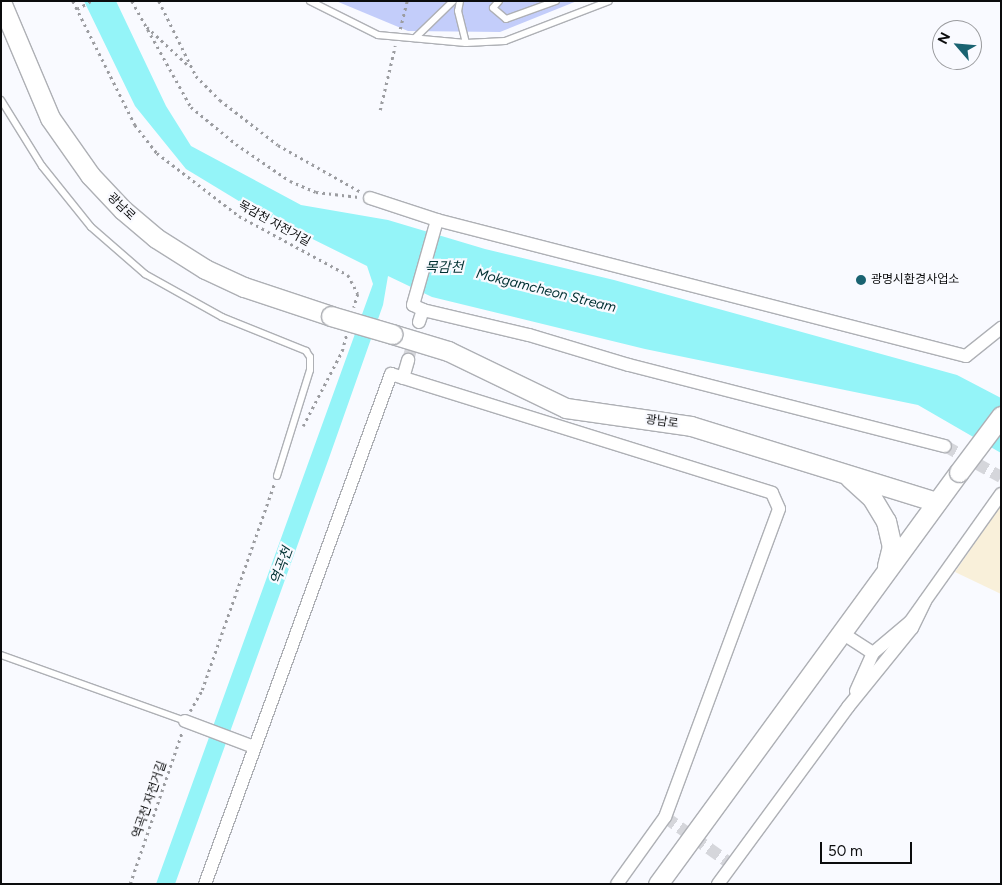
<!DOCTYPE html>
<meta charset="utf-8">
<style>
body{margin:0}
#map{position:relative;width:1002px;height:885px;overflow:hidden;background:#f9faff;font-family:Figtree,"Noto Sans KR",sans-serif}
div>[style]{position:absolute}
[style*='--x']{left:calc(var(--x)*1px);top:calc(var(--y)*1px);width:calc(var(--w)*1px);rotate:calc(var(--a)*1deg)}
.industrial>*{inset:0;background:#f9f0da}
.green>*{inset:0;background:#c3cdfa}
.water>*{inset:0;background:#94f4f8}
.street-tunnel>*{height:12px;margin-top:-6px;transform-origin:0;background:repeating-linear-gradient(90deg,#d5d6db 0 12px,transparent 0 18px)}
.path>*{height:2.5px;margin-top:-1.25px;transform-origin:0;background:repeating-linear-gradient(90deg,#9c9da1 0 2.5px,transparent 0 6.5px)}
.roads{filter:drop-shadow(1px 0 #aeb0b5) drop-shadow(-1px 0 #aeb0b5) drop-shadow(0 1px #aeb0b5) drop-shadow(0 -1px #aeb0b5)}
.lane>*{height:6px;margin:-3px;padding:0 3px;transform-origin:3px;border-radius:3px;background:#fff}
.street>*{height:12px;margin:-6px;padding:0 6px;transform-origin:6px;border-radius:6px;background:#fff}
.secondary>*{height:19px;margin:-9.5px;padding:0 9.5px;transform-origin:9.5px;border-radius:9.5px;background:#fff}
.bridges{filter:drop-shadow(1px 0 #aeb0b5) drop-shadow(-1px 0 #aeb0b5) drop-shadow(0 1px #aeb0b5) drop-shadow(0 -1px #aeb0b5)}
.secondary-bridge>*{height:19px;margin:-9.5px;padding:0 9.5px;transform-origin:9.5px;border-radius:9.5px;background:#fff}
.dots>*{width:14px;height:14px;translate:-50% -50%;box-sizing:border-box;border:2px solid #f9faff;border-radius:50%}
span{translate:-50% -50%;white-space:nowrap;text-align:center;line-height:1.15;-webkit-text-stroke:4.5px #f9faff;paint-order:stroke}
.street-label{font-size:12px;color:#0b0c0d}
.poi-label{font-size:12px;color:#0b0c0d}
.left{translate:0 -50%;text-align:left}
.water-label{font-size:14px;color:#003032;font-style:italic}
.frame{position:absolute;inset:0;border:2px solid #0b0c0d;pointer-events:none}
.north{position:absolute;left:932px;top:20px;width:50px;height:50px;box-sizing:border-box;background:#f9faff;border:1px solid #9a9b9e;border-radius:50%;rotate:297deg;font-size:14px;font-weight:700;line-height:20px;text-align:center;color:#0b0c0d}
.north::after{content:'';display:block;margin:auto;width:18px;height:22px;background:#1a6371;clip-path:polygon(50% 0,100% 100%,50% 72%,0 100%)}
.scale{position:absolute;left:820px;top:842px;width:92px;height:22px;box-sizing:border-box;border:2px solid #0b0c0d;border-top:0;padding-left:6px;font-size:15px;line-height:18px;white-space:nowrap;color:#0b0c0d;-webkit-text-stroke:4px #f9faff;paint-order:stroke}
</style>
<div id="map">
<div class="industrial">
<div style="clip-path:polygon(1001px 505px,1001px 594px,955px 572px)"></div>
</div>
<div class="green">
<div style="clip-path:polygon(336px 1px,577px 1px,500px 32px,408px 31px)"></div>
</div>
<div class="water">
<div style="clip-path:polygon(84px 1px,116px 1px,166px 106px,191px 146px,301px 205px,388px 220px,485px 249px,614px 280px,957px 375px,1001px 398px,1001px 453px,918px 405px,645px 349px,432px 297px,388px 276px,383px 305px,329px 458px,175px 884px,156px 884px,373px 284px,367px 266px,252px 209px,186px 169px,135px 106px)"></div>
</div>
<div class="street-tunnel">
<div style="--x:408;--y:360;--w:40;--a:-74"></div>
<div style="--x:945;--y:446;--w:64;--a:29"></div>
<div style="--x:665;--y:817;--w:82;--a:35.6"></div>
</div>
<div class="path">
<div style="--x:73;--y:1;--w:139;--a:63.4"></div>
<div style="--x:135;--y:125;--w:36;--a:52"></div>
<div style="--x:157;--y:153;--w:103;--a:37.5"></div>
<div style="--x:239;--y:216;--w:124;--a:28.4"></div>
<div style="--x:348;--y:275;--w:21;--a:62"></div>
<div style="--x:358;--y:294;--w:14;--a:107"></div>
<div style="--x:132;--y:1;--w:121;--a:60.9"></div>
<div style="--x:191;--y:107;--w:58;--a:39.4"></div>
<div style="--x:236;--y:144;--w:65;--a:34.4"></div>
<div style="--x:290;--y:181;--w:28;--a:23"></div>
<div style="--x:316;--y:192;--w:43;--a:6.6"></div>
<div style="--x:159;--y:1;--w:84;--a:63.7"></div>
<div style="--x:196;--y:76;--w:34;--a:45"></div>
<div style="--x:220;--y:100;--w:73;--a:37.8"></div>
<div style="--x:278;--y:145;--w:95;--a:29.5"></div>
<div style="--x:77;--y:9;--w:16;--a:-30"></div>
<div style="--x:147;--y:27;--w:57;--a:42.9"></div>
<div style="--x:400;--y:29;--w:29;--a:-76"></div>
<div style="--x:380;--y:110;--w:66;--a:-76.8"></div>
<div style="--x:303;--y:426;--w:85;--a:-62.5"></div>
<div style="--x:342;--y:351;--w:16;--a:-75"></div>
<div style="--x:190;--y:711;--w:24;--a:-60"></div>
<div style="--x:202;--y:690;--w:218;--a:-70.7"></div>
<div style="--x:130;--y:884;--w:161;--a:-71.1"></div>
</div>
<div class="roads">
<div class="lane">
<div style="--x:310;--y:1;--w:76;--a:26.6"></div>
<div style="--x:378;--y:35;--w:88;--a:5.2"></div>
<div style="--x:466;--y:43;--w:39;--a:-3"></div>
<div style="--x:505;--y:41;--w:111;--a:-21"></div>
<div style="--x:460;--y:1;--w:10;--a:101"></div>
<div style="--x:458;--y:11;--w:33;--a:76"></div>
<div style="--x:499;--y:1;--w:9;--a:131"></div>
<div style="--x:493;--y:8;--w:17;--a:40"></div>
<div style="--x:506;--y:19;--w:53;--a:-19.8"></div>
<div style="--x:415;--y:38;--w:53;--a:-44.2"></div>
<div style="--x:1;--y:100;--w:78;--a:58.2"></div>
<div style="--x:42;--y:166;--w:78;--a:51.2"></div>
<div style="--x:91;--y:227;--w:72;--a:41"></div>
<div style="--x:145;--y:274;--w:88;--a:29.2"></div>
<div style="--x:222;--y:317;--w:91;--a:22"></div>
<div style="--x:306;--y:351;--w:7;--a:56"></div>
<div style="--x:310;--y:357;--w:13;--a:90"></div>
<div style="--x:310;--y:370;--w:111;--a:107.3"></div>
<div style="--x:1;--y:655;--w:195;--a:19.7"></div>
</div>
<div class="street">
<div style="--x:370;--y:198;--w:71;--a:18.2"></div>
<div style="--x:437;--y:220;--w:546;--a:14.42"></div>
<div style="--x:966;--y:356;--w:45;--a:-38.7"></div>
<div style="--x:423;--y:310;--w:109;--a:13.3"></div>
<div style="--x:529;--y:335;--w:104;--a:16.7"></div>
<div style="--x:629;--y:365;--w:326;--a:14.4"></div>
<div style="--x:419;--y:322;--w:13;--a:-72"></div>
<div style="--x:423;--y:310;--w:11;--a:-153"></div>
<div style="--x:413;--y:305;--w:88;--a:-74.2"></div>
<div style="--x:403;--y:378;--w:19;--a:-74"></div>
<div style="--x:842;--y:633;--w:37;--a:33"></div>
<div style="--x:873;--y:653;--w:48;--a:-40"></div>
<div style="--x:910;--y:622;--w:157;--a:-54.6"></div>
<div style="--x:856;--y:691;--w:42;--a:-65.9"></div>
<div style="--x:185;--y:721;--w:74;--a:20.6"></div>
<div style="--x:205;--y:884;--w:543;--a:-69.96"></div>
<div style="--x:391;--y:374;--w:399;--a:17.3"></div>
<div style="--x:772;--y:493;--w:17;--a:66"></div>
<div style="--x:779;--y:509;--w:328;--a:110.3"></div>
<div style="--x:665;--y:817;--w:82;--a:125.6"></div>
<div style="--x:718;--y:884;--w:220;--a:-53.7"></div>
<div style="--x:848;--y:707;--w:102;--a:-51"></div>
<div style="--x:912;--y:628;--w:30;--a:-64"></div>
</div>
<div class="secondary">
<div style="--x:1;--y:2;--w:126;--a:67.1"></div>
<div style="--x:50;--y:118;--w:70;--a:54.9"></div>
<div style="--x:90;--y:175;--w:48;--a:46.7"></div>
<div style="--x:123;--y:210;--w:43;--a:40.3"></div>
<div style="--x:156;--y:238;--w:58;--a:32.3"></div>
<div style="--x:205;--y:269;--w:43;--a:24.8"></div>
<div style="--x:244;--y:287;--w:92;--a:18.4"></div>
<div style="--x:392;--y:334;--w:59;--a:16.9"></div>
<div style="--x:448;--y:351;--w:131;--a:25.8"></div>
<div style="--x:566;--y:408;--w:126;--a:8.2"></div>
<div style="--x:691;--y:426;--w:257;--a:17.2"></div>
<div style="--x:850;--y:478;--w:30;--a:42"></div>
<div style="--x:872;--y:498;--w:27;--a:59"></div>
<div style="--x:886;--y:521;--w:26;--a:77"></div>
<div style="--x:892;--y:546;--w:21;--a:104"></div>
<div style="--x:658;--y:884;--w:510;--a:-53.85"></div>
</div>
</div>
<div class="bridges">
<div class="secondary-bridge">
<div style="--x:331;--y:316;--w:64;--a:16.4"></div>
<div style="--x:959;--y:472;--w:70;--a:-53.1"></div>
</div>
</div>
<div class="dots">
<div style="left:861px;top:280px;background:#1a6371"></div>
</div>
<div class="street-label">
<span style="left:121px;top:207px;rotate:44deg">광남로</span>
<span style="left:274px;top:224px;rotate:29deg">목감천 자전거길</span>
<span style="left:662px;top:422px;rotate:8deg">광남로</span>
<span style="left:150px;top:800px;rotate:-71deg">역곡천 자전거길</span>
</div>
<div class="poi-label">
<span class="left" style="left:871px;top:280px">광명시환경사업소</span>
</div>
<div class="water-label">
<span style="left:444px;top:268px">목감천</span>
<span style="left:546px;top:291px;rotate:14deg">Mokgamcheon Stream</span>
<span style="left:282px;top:566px;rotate:-70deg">역곡천</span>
</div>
<div class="frame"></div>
<div class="north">N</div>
<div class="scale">50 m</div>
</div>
